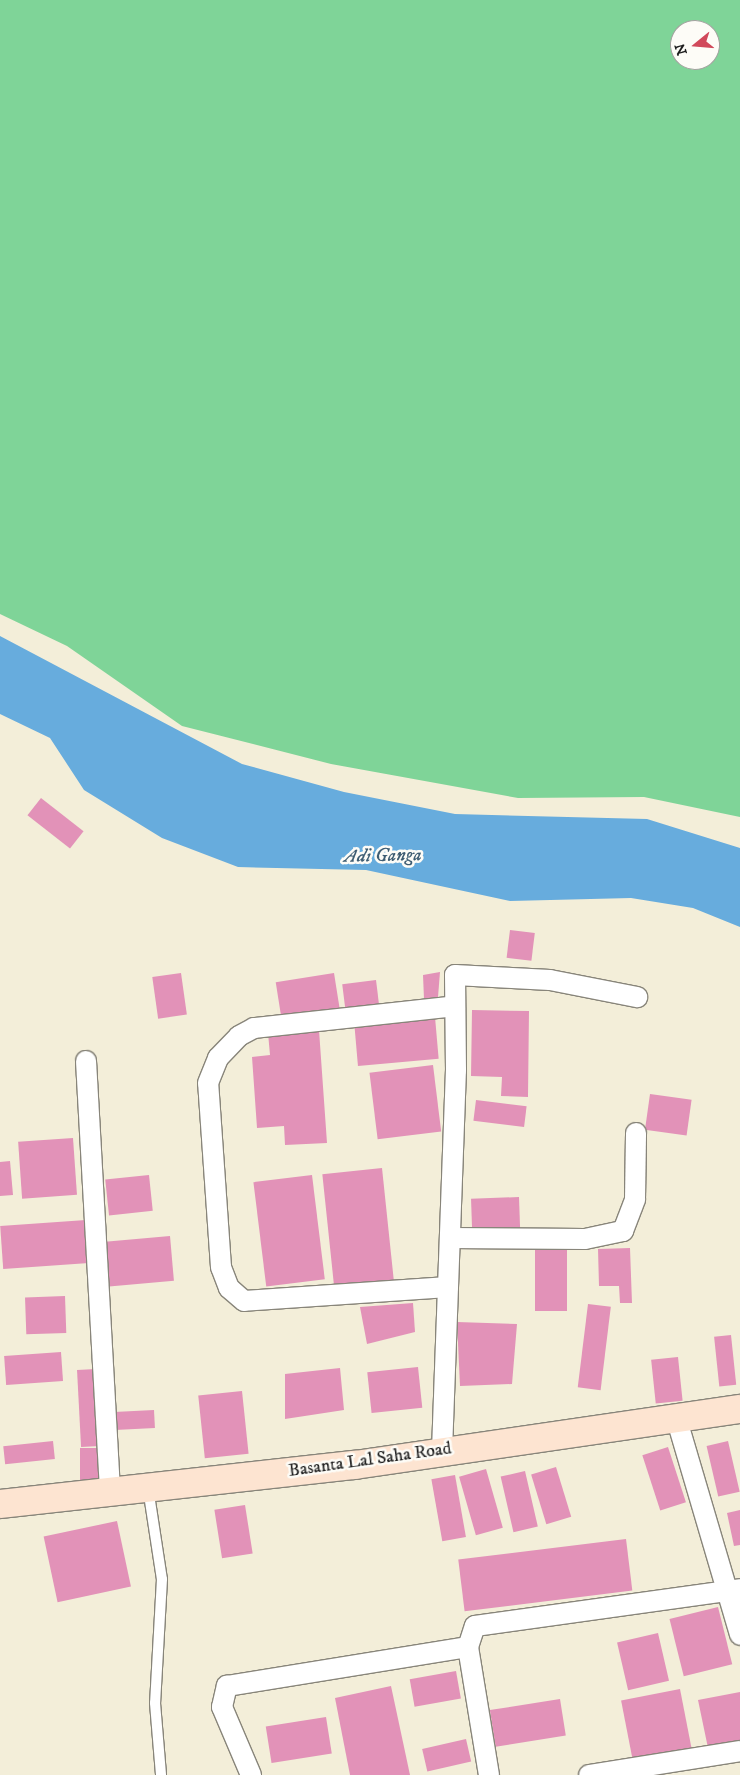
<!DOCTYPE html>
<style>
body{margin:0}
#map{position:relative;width:740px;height:1775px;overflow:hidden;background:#f3eed9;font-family:"IM FELL DW Pica",serif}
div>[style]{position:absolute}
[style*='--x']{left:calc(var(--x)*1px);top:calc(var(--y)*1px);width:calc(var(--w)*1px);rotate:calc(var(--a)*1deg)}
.green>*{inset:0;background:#7fd498}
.water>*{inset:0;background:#67acdd}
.building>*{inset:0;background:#e292b8;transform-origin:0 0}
.roads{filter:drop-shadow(1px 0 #88857a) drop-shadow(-1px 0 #88857a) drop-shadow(0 1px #88857a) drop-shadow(0 -1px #88857a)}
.lane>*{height:10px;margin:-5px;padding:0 5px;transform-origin:5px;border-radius:5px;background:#fff}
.street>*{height:20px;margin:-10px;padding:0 10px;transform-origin:10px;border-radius:10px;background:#fff}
.secondary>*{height:28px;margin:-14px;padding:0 14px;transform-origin:14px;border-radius:14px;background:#fde4d1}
span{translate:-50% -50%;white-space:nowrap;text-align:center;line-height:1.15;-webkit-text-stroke:5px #fdfcf7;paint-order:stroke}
.street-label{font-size:18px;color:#1c1c1c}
.water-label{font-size:19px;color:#3e5d73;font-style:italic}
.north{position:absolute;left:670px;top:20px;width:50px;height:50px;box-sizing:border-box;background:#fdfcf7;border:1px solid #a3a29f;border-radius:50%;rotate:253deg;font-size:14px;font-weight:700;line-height:20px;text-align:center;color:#1c1c1c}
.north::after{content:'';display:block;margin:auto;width:18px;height:22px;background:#d1495b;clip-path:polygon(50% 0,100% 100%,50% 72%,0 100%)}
</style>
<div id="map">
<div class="green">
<div style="clip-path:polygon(evenodd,0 0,740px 0,740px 817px,644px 797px,518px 798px,331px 764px,182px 726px,67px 646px,0 614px,0 0,680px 30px,710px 30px,710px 60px,680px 60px,680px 30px)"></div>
</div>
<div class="water">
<div style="clip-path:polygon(0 636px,242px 764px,344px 792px,455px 814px,647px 819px,740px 848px,740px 927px,693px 908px,631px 898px,510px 901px,366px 870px,238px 867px,162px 838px,84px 790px,50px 738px,0 714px)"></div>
</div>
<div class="building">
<div style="left:41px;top:798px;width:54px;height:22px;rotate:38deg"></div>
<div style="left:510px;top:930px;width:25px;height:28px;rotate:7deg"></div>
<div style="clip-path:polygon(440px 972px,438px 997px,424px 999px,423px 975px)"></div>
<div style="left:181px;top:973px;width:42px;height:29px;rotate:82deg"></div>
<div style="left:334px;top:973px;width:36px;height:59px;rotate:81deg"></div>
<div style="left:376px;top:980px;width:24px;height:34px;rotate:83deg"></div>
<div style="clip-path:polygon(472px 1010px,529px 1011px,528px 1097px,501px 1096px,502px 1077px,471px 1076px)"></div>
<div style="left:435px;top:1017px;width:42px;height:81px;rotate:85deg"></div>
<div style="clip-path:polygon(319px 1030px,327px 1143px,285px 1145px,284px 1126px,257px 1128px,252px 1057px,270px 1055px,268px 1033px)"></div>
<div style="left:433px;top:1065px;width:67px;height:64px;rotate:83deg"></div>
<div style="left:650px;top:1094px;width:42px;height:36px;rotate:8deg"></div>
<div style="left:476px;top:1100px;width:51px;height:21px;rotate:7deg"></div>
<div style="left:73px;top:1138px;width:57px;height:55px;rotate:86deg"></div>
<div style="clip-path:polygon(10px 1161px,13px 1195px,0 1196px,0 1162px)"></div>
<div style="left:382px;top:1168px;width:114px;height:60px;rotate:84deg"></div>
<div style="left:149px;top:1175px;width:36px;height:44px;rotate:84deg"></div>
<div style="left:312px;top:1175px;width:105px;height:59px;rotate:83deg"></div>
<div style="left:519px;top:1197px;width:36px;height:48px;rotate:88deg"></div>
<div style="left:86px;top:1220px;width:43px;height:86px;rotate:86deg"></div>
<div style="left:170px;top:1236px;width:45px;height:65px;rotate:85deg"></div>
<div style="clip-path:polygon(630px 1248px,632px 1303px,620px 1303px,619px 1286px,599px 1286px,598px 1249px)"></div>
<div style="left:535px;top:1250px;width:32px;height:61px"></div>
<div style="left:65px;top:1296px;width:37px;height:40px;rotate:88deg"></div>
<div style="clip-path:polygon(413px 1303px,415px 1332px,367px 1344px,360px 1307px)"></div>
<div style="left:588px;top:1304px;width:23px;height:84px;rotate:7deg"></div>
<div style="clip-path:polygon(457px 1322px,517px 1324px,512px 1384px,460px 1386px)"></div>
<div style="left:731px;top:1335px;width:50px;height:17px;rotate:84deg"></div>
<div style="left:61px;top:1352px;width:29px;height:57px;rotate:86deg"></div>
<div style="left:678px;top:1357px;width:44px;height:27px;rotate:84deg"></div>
<div style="left:418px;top:1367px;width:41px;height:51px;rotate:84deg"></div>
<div style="clip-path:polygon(340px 1368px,344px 1410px,285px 1419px,285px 1374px)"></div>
<div style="left:96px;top:1369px;width:77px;height:19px;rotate:87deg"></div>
<div style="left:242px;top:1391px;width:63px;height:44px;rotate:84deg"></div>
<div style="left:154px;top:1410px;width:18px;height:45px;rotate:87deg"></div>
<div style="left:53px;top:1441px;width:18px;height:50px;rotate:84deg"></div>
<div style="left:728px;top:1441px;width:52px;height:22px;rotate:77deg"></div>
<div style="left:668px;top:1447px;width:58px;height:27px;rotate:72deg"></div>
<div style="left:80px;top:1448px;width:19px;height:37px"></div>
<div style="left:556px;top:1467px;width:52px;height:26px;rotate:73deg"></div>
<div style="left:486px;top:1469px;width:61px;height:28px;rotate:74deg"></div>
<div style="left:525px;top:1471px;width:57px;height:25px;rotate:77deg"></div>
<div style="left:455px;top:1475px;width:63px;height:24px;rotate:80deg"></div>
<div style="left:245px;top:1505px;width:49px;height:31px;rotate:81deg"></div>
<div style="clip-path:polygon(740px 1510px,740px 1545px,734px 1546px,727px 1513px)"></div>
<div style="left:117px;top:1521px;width:67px;height:75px;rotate:78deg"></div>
<div style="left:626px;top:1539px;width:52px;height:169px;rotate:83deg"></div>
<div style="left:718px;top:1607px;width:59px;height:50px;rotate:76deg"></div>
<div style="left:658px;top:1633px;width:49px;height:42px;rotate:77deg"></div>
<div style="left:456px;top:1671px;width:28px;height:47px;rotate:80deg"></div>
<div style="clip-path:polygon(391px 1686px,410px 1775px,350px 1775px,335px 1698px)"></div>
<div style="left:680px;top:1689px;width:62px;height:60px;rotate:79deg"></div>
<div style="clip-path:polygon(740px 1692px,740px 1741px,708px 1748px,698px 1700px)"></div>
<div style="left:560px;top:1699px;width:37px;height:71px;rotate:81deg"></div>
<div style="left:326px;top:1717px;width:37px;height:61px;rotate:81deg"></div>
<div style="left:466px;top:1739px;width:23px;height:45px;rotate:77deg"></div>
</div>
<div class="roads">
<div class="lane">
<div style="--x:148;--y:1488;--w:92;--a:81.3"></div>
<div style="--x:162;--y:1579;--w:124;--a:93.2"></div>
<div style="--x:155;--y:1703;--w:72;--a:85.2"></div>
</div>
<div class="street">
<div style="--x:86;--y:1061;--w:430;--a:86.8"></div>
<div style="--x:450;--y:1238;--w:135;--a:0.4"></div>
<div style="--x:585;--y:1239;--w:39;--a:-12"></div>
<div style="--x:623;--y:1231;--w:34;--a:-69"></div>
<div style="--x:635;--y:1199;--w:66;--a:-89.1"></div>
<div style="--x:448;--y:1287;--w:204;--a:176.1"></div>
<div style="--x:244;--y:1301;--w:20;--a:-139"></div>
<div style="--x:229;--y:1288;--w:22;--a:-111"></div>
<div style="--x:221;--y:1267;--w:184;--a:-94"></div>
<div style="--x:208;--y:1083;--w:27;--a:-68"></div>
<div style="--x:218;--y:1058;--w:30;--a:-46"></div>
<div style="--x:239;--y:1036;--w:17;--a:-28"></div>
<div style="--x:254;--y:1028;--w:202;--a:-6.2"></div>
<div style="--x:676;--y:1417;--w:227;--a:73.6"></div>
<div style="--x:442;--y:1451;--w:381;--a:-87.9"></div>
<div style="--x:456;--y:1070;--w:95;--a:-90.6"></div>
<div style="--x:455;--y:975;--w:95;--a:3"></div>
<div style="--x:550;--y:980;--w:89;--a:11.1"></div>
<div style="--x:468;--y:1647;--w:22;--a:-72"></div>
<div style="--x:475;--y:1626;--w:268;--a:-7.9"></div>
<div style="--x:251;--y:1775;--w:74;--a:-113.1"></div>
<div style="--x:222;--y:1707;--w:22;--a:-77"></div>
<div style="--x:227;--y:1686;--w:244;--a:-9.2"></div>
<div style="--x:468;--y:1647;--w:130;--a:80.7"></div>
<div style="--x:589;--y:1775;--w:153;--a:-9"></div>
</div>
<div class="secondary">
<div style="--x:0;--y:1504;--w:357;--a:-6.3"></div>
<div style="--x:355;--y:1465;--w:389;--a:-8.3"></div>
</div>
</div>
<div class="street-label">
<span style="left:370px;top:1460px;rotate:-8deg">Basanta Lal Saha Road</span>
</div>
<div class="water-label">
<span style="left:383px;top:856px;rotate:-1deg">Adi Ganga</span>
</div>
<div class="north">N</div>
</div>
